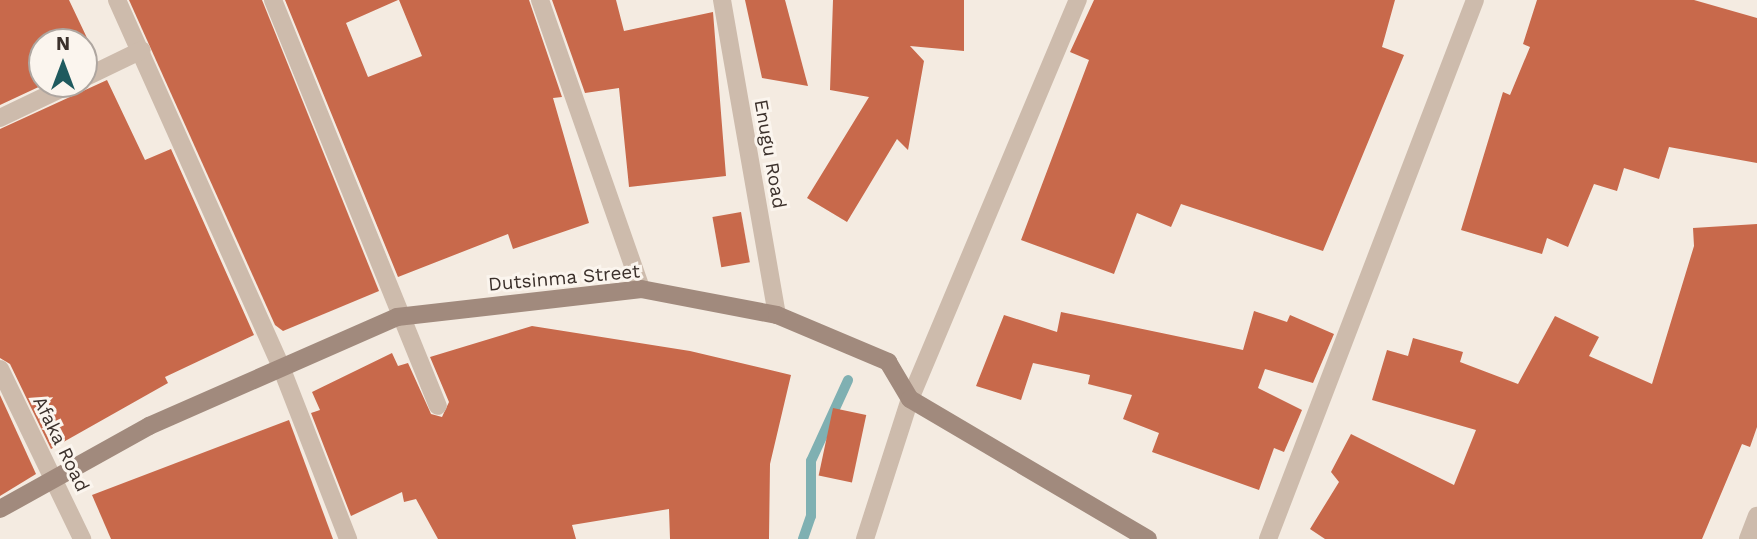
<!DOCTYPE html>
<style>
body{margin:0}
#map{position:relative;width:1757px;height:539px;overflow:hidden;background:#f4ebe1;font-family:"Work Sans",sans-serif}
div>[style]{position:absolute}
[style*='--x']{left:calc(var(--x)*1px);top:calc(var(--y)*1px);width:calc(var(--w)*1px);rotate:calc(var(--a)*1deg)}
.stream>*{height:10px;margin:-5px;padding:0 5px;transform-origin:5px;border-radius:5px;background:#7fb0b2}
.building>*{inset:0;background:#c8694b;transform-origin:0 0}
.street>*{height:18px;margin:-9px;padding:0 9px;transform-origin:9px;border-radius:9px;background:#cdbbac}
.secondary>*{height:18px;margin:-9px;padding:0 9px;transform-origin:9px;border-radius:9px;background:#a18a7d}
span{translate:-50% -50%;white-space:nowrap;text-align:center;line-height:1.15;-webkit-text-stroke:6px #fbf5ee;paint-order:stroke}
.street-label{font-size:19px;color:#3b302b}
.north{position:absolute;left:28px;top:28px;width:70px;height:70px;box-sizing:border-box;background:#fbf5ee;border:2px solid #aea6a0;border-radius:50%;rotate:0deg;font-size:19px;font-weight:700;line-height:28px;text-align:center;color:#3b302b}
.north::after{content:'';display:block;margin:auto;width:24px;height:32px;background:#1f5a5e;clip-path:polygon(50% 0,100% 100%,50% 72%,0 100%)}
</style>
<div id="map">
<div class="stream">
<div style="--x:803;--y:539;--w:24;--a:-71"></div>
<div style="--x:811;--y:516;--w:55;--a:-90"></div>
<div style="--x:811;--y:461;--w:89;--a:-65.4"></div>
</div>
<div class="building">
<div style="clip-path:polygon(0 0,69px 0,97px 59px,84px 65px,84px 42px,42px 42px,45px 84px,0 105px)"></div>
<div style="clip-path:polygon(129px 0,262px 0,379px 291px,283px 331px,275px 325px)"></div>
<div style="clip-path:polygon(285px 0,398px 0,346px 23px,368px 77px,422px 56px,399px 0,529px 0,562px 97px,553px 98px,589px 223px,513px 249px,508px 234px,398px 277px)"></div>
<div style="clip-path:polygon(552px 0,616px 0,624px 31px,713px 12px,726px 176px,629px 187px,619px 88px,585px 93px)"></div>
<div style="clip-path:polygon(745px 0,785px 0,808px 86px,762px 78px)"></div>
<div style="clip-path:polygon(833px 0,964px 0,964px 51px,910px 46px,924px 61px,908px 150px,897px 139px,847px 222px,807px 198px,869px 97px,830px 90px)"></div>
<div style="clip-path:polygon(1094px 0,1395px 0,1382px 47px,1404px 55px,1323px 251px,1181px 204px,1171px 227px,1137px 213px,1114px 274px,1021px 240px,1089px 60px,1070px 52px)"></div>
<div style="clip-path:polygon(1537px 0,1694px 0,1757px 18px,1757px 163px,1669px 147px,1659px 179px,1624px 168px,1617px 191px,1594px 184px,1568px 247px,1547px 238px,1542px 254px,1461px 230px,1503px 92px,1510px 95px,1530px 47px,1523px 44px)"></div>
<div style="clip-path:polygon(107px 80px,145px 160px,171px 149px,254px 335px,165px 377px,168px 383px,51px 449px,10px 364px,0 358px,0 129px)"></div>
<div style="left:741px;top:212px;width:51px;height:29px;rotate:80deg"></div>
<div style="clip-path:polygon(1757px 224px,1757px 427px,1750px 447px,1742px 444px,1702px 539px,1325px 539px,1310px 529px,1339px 482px,1331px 472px,1351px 434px,1454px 485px,1476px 430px,1372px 400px,1387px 350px,1408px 356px,1413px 338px,1463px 352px,1460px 362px,1518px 384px,1555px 316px,1599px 337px,1589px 356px,1652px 384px,1694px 246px,1693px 228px)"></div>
<div style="clip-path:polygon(1254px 311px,1287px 322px,1290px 315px,1334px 334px,1313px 383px,1265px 369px,1258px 388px,1302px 410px,1284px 452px,1274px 448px,1259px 490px,1152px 452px,1159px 433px,1123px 419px,1132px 395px,1088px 384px,1090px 375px,1033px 363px,1021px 400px,976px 386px,1004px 315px,1057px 332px,1061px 312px,1243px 350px)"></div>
<div style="clip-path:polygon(532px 326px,690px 351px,791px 375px,770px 464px,769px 539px,670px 539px,669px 509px,572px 525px,576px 539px,438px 539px,416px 499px,404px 502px,402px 492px,351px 516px,311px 413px,320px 410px,312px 392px,392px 353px,398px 366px,408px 363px,431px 414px,442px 417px,449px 402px,430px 357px)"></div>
<div style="clip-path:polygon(0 395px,36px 474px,0 496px)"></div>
<div style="left:833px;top:408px;width:34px;height:69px;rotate:12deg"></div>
<div style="clip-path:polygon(289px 420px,333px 539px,111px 539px,92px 495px)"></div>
</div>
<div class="street">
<div style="--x:117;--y:0;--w:402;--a:65.9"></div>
<div style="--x:281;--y:367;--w:185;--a:68.7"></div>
<div style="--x:273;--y:0;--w:438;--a:67.9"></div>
<div style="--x:540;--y:0;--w:306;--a:70.7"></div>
<div style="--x:722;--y:0;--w:320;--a:80.1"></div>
<div style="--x:84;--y:78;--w:64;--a:-25.8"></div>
<div style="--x:0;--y:118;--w:79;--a:-25.6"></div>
<div style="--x:0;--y:369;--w:189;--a:64.2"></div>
<div style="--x:865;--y:539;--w:147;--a:-72.2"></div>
<div style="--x:910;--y:399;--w:433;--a:-67.2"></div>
<div style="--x:1268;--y:539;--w:577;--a:-68.99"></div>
<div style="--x:1748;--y:539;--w:25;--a:-69"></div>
</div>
<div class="secondary">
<div style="--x:0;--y:509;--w:171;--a:-29.1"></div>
<div style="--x:149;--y:426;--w:271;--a:-23.7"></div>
<div style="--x:397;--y:317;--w:246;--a:-6.5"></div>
<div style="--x:641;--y:289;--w:138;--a:10.8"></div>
<div style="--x:777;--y:315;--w:121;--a:22.9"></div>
<div style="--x:888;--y:362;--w:43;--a:59.3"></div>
<div style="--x:910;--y:399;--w:276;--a:30.5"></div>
</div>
<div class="street-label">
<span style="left:770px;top:154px;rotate:80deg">Enugu Road</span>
<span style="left:564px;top:278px;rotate:-5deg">Dutsinma Street</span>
<span style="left:61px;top:444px;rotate:64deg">Afaka Road</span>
</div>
<div class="north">N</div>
</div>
